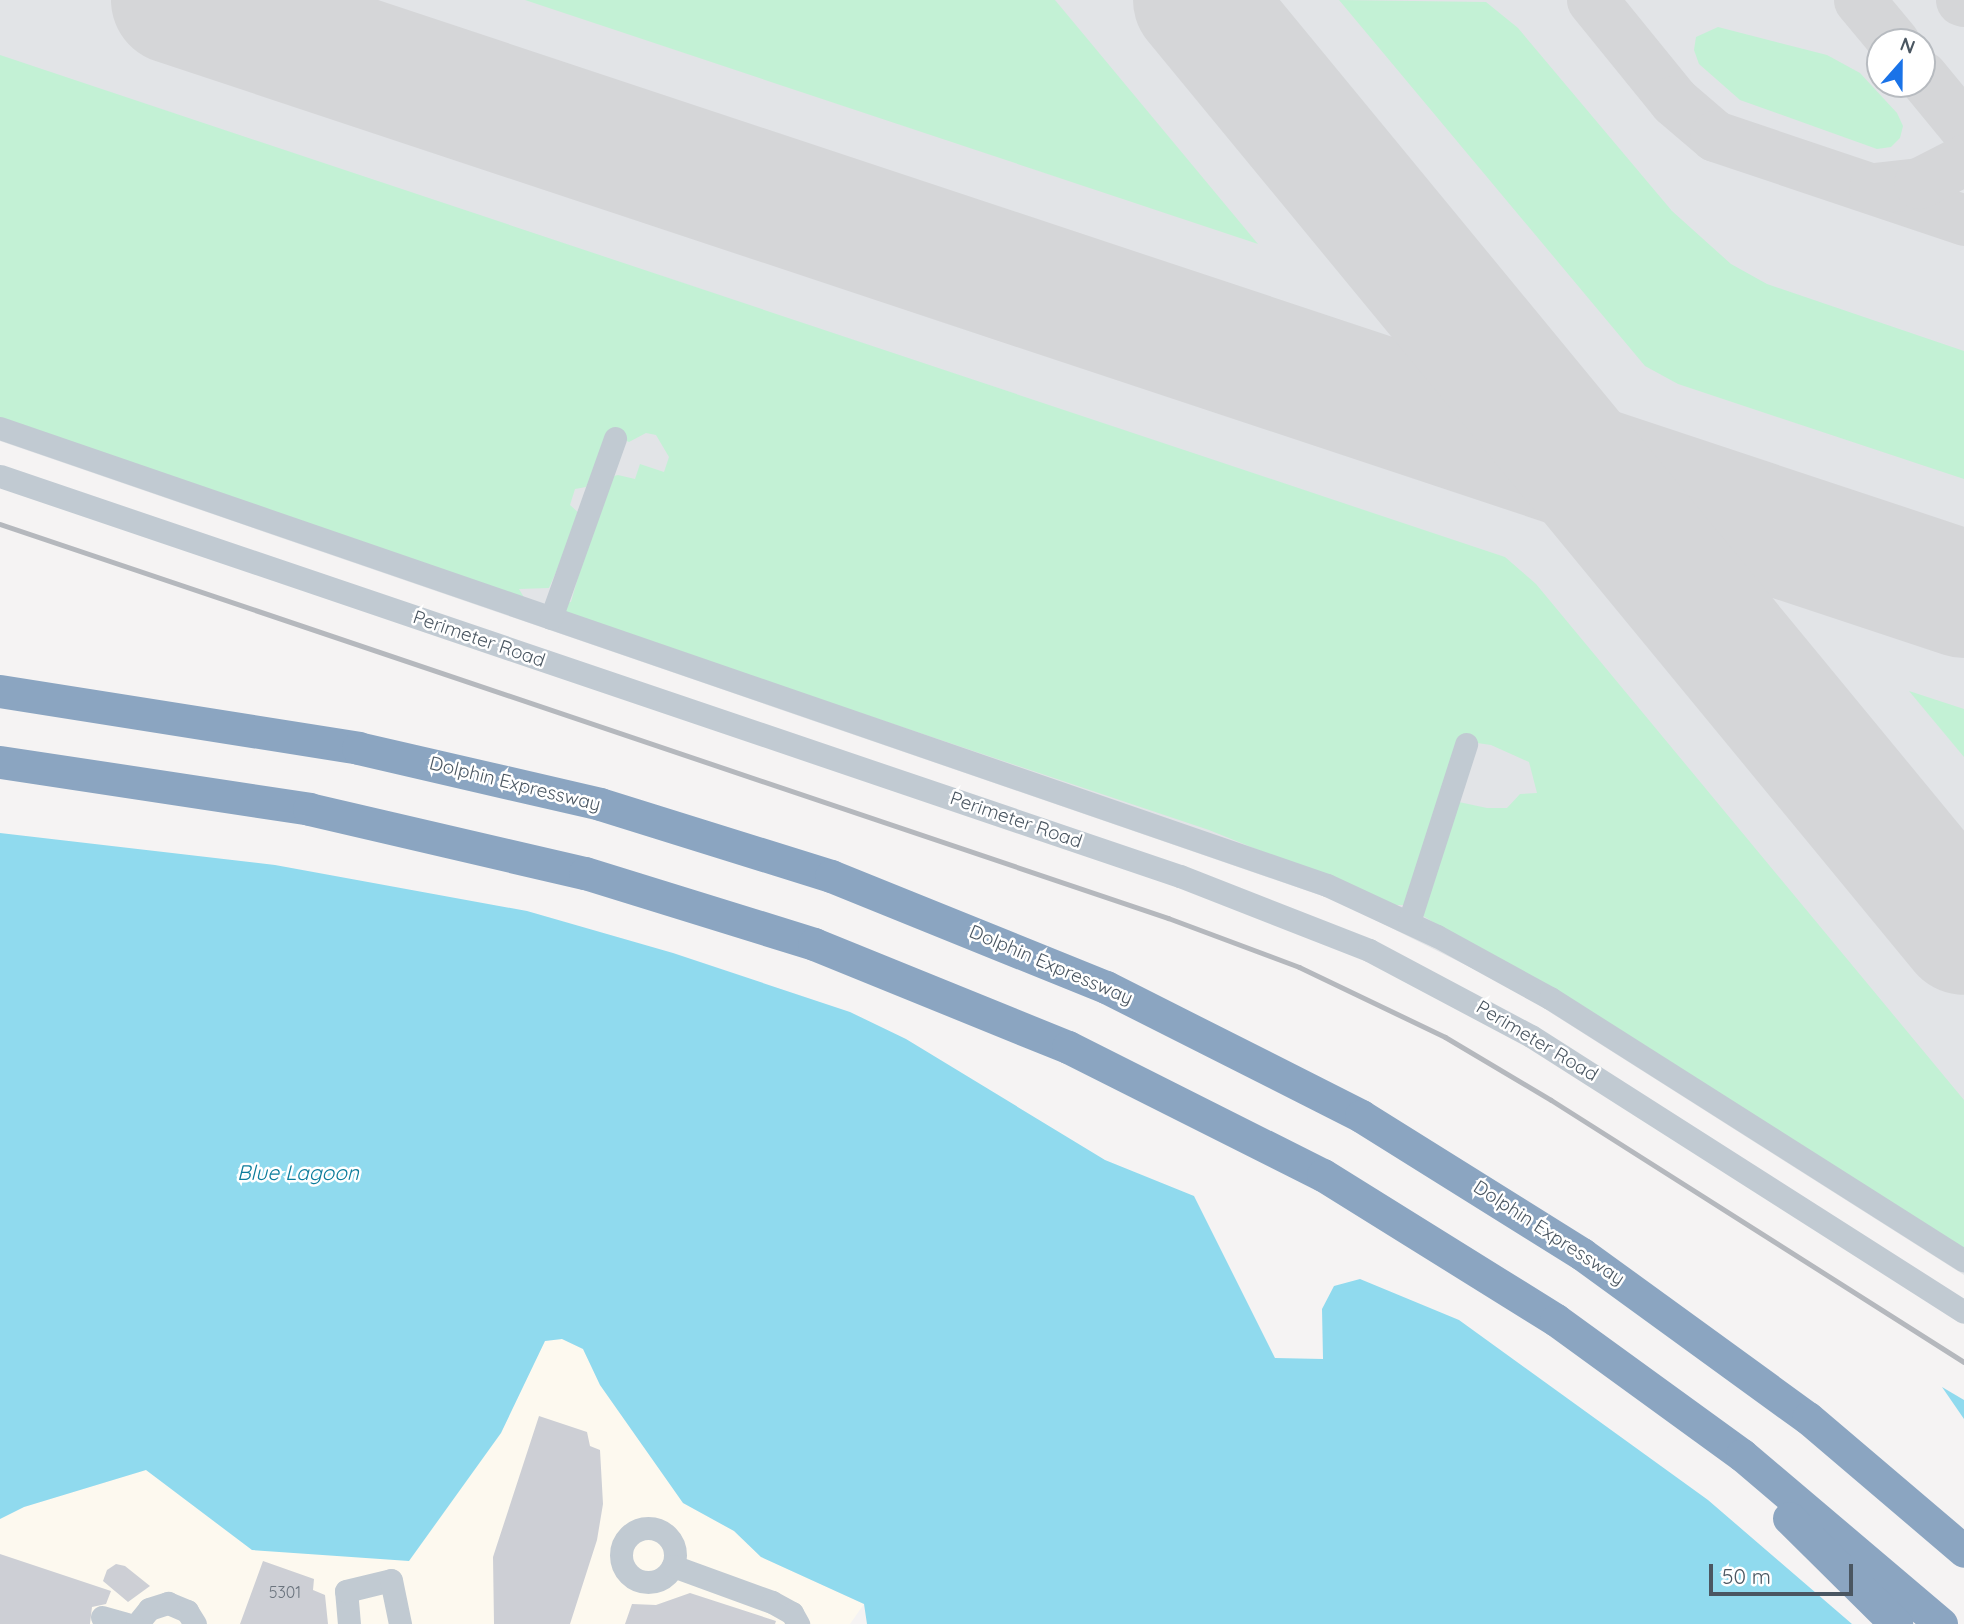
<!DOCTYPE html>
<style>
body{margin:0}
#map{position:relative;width:1964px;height:1624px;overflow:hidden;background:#f5f3f3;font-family:Quicksand,sans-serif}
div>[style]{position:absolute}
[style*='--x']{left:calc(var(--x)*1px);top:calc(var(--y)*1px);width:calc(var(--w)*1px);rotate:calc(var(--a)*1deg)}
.commercial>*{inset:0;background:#fdf9ef}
.airport>*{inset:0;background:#e2e4e7}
.green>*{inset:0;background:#c3f1d5}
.water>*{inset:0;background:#90daee}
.taxiway>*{height:51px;margin:-25.5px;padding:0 25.5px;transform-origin:25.5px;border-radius:25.5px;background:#d5d6d8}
.runway>*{height:128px;margin:-64px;padding:0 64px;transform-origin:64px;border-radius:64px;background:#d5d6d8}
.building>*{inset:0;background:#cdcfd5}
.minor>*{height:23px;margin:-11.5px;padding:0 11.5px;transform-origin:11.5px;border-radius:11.5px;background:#c1cad2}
.minor>.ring{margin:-11.5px;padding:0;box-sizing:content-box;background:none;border:23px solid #c1cad2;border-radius:50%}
.highway>*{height:33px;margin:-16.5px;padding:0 16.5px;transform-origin:16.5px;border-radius:16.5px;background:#8ba5c1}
.rail>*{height:5px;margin:-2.5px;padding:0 2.5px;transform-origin:2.5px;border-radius:2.5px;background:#b5b8bd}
span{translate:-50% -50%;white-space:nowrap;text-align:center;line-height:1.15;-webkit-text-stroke:5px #fff;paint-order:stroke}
.number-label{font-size:16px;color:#6b747e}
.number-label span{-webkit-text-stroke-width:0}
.street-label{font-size:19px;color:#4a5661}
.water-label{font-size:21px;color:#0c7c9b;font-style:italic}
.north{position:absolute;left:1866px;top:28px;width:70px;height:70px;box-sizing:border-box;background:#fff;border:2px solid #b7bbc0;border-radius:50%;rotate:21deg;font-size:19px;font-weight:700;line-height:28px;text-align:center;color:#4a5661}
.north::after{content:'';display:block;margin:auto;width:24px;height:32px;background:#1a73e8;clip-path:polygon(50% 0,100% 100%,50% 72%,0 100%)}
.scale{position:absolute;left:1709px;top:1564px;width:144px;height:32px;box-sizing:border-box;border:4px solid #4a5661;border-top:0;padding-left:9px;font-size:21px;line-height:24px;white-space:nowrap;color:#4a5661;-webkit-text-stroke:5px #fff;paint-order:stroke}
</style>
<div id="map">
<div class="commercial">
<div style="clip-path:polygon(562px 1339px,583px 1349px,600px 1385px,683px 1503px,734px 1531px,761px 1557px,864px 1604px,850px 1624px,0 1624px,0 1519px,24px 1507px,146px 1470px,252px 1550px,501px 1433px,545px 1341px)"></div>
</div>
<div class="airport">
<div style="clip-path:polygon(evenodd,0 0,1964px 0,1964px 1275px,1512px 988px,1337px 901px,0 441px,0 0,1880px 42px,1922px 42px,1922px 84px,1880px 84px,1880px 42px)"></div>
</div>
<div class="green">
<div style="clip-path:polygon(525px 0,1055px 0,1258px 244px)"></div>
<div style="clip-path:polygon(1339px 0,1486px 2px,1518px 28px,1672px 211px,1731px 264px,1767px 284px,1964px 351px,1964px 479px,1678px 384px,1645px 366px)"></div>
<div style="clip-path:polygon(1718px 27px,1827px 55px,1860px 73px,1897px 113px,1903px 126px,1900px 138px,1891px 147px,1877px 149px,1740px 100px,1699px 64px,1694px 50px,1696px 37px)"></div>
<div style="clip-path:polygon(0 55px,1505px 557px,1536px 584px,1964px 1100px,1964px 1251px,1420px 914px,1454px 801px,1487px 808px,1507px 808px,1520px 794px,1537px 793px,1529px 762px,1491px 745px,1463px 741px,1405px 905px,1394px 905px,1209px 830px,565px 614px,562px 603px,571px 602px,606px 478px,618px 475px,635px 479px,640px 464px,664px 472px,669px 457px,656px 435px,646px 433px,629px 442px,612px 434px,586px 487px,575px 489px,570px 505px,581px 515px,549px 588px,519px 589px,525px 599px,0 418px)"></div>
<div style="clip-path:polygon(1909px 691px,1964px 709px,1964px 757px)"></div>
</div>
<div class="water">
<div style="clip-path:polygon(0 833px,275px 865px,527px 911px,673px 953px,850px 1012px,906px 1039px,1105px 1160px,1194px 1196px,1275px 1358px,1323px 1359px,1322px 1309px,1334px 1286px,1360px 1279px,1459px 1320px,1708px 1500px,1852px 1624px,867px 1624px,864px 1604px,761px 1557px,734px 1531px,683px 1503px,600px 1385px,583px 1349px,562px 1339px,545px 1341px,501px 1433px,409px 1561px,252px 1550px,146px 1470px,24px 1507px,0 1519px)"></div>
<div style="clip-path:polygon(1942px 1387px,1964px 1400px,1964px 1419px)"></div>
</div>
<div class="taxiway">
<div style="--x:1592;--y:0;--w:130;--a:50.9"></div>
<div style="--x:1674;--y:101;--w:54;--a:40.5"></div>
<div style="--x:1715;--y:136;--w:263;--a:18.6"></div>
<div style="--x:1859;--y:0;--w:55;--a:50.2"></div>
<div style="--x:1961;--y:0;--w:3;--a:18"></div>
<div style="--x:1922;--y:76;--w:66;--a:50.5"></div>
<div style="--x:1874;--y:188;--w:45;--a:-6.3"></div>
<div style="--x:1919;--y:183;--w:51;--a:-27.1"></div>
<div style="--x:1950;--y:914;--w:18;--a:41"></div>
</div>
<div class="runway">
<div style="--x:175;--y:0;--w:1885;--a:18.37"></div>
<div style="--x:1197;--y:0;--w:1206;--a:50.52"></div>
</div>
<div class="building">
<div style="clip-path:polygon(539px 1416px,587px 1432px,590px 1446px,600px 1450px,603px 1504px,597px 1540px,570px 1624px,494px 1624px,493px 1557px)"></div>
<div style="clip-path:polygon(0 1554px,111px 1591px,106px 1604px,92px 1607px,90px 1624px,0 1624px)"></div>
<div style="clip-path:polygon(263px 1561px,314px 1579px,313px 1590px,325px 1595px,328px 1624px,240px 1624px)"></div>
<div style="clip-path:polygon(116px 1564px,125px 1566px,150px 1586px,128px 1602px,103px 1581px,107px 1570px)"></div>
<div style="clip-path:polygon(690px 1593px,776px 1621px,775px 1624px,625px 1624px,632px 1604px,656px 1605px)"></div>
</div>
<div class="minor">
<div style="--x:0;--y:428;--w:1403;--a:19"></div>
<div style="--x:1327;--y:885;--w:121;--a:24.9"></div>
<div style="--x:1437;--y:936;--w:129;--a:28.8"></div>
<div style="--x:1550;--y:998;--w:490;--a:32.4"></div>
<div style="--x:0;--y:476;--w:1246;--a:18.73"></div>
<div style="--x:1180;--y:876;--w:203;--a:21.4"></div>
<div style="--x:1369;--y:950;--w:183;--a:28"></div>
<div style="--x:1531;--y:1036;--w:513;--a:32.51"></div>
<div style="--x:551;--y:618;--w:191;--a:-70.4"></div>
<div style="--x:1409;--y:922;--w:187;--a:-72.2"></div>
<div class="ring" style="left:621px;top:1528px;width:31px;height:31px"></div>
<div style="--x:673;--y:1566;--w:105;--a:20"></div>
<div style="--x:772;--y:1602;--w:23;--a:29"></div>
<div style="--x:792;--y:1613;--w:13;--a:61"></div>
<div style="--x:102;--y:1617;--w:25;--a:16"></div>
<div style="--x:137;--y:1624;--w:19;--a:-51"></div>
<div style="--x:149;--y:1609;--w:20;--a:-18"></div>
<div style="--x:168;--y:1603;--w:21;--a:23"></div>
<div style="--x:187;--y:1611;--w:15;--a:58"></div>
<div style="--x:349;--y:1624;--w:33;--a:-95"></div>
<div style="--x:346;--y:1591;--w:46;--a:-13.7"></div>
<div style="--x:391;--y:1580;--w:45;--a:78.4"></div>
</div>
<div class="highway">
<div style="--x:0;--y:691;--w:363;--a:9"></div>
<div style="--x:358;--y:748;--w:248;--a:13"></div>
<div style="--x:600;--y:804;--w:242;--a:17.3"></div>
<div style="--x:831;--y:876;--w:297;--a:22"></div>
<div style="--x:1106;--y:987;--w:286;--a:26.8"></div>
<div style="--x:1361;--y:1116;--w:261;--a:32"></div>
<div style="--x:1582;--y:1254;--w:279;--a:36"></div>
<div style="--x:1808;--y:1418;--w:205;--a:40.4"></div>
<div style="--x:0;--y:762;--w:313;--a:8.6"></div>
<div style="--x:309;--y:809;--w:283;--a:13.1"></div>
<div style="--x:585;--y:873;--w:240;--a:17.2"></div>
<div style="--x:814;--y:944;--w:274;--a:22.1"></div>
<div style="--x:1068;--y:1047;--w:285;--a:26.7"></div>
<div style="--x:1323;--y:1175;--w:274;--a:31.9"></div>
<div style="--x:1556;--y:1320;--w:230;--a:36"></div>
<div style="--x:1742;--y:1455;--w:261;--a:40.3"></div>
<div style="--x:1789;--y:1518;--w:151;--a:44.7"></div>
</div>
<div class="rail">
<div style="--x:0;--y:524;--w:1233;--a:18.64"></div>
<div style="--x:1168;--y:918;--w:140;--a:20.5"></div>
<div style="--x:1299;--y:967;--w:162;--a:25.6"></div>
<div style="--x:1445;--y:1037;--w:123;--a:30.7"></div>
<div style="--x:1551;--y:1100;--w:489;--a:32.4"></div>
</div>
<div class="number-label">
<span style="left:285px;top:1592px">5301</span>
</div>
<div class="street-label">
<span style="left:479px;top:639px;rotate:19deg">Perimeter Road</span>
<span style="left:515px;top:784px;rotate:14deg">Dolphin Expressway</span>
<span style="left:1016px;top:820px;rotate:19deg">Perimeter Road</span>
<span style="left:1051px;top:965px;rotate:23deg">Dolphin Expressway</span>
<span style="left:1537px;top:1041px;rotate:31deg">Perimeter Road</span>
<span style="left:1549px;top:1233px;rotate:33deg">Dolphin Expressway</span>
</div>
<div class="water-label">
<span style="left:298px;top:1172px">Blue Lagoon</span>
</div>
<div class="north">N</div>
<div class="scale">50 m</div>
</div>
